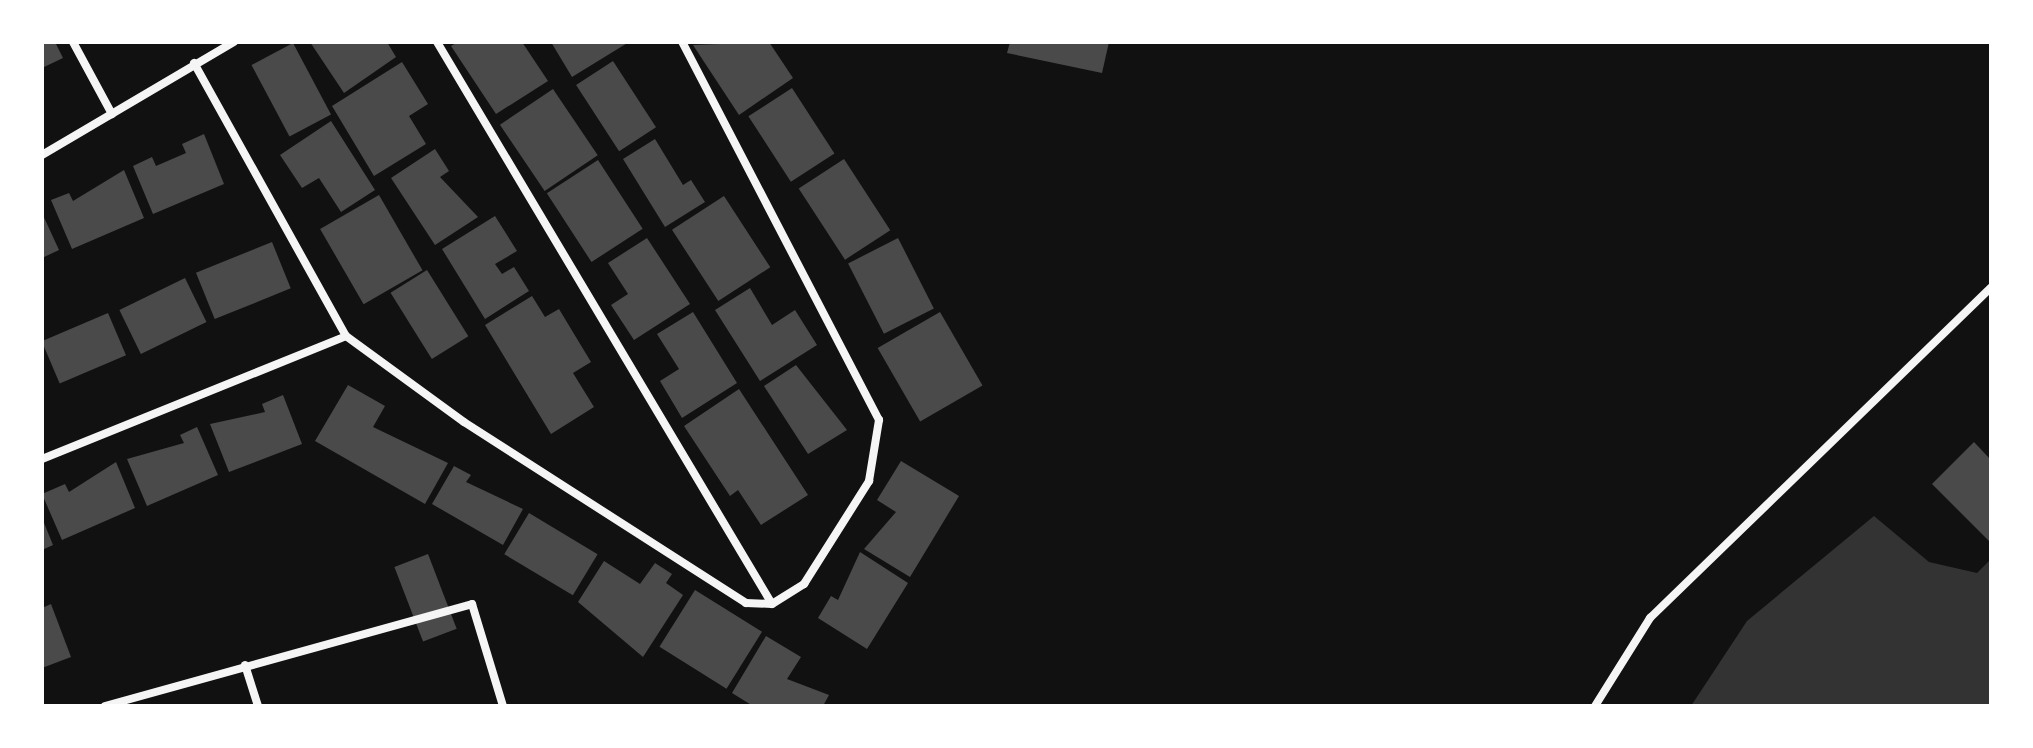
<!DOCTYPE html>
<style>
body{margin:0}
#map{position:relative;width:2033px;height:748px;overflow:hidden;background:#111;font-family:Barlow,sans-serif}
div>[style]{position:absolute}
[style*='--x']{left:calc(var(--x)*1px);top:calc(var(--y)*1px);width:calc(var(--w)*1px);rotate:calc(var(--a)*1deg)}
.water>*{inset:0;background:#333}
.building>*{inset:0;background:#4a4a4a;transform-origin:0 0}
.minor>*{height:8px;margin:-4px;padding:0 4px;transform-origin:4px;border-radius:4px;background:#f5f5f5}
span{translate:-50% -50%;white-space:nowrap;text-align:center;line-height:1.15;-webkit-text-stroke:8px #fff;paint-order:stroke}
.frame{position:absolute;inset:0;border:44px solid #fff;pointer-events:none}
</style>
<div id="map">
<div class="water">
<div style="clip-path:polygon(1874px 516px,1929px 562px,1977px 573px,1991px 559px,1991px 706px,1691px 706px,1747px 621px)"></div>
</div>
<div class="building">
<div style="clip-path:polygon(42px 42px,55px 42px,63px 58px,42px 68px)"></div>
<div style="clip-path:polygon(310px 42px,387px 42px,396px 57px,344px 93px)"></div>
<div style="clip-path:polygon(458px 42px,522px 42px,548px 81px,496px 114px,451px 46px)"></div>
<div style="clip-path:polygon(551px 42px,629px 42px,572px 77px)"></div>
<div style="clip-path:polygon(769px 42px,793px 78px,739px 115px,693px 45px)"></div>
<div style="clip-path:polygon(1010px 42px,1109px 42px,1102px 73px,1007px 53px)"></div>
<div style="left:293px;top:43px;width:81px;height:47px;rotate:62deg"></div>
<div style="left:613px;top:61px;width:79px;height:44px;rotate:57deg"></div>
<div style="clip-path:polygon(402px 62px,428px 104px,409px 116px,426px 144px,374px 176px,332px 106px)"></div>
<div style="left:792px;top:88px;width:78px;height:52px;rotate:57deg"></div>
<div style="left:553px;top:89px;width:80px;height:64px;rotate:56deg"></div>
<div style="clip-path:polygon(331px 121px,375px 190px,341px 212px,319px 178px,302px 188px,280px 155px)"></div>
<div style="clip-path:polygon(204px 134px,224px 184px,153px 214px,133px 166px,152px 157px,156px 166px,186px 153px,182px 144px)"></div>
<div style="clip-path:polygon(655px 139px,683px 185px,691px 180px,705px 202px,665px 227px,623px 159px)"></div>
<div style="clip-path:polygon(435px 149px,449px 171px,440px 177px,478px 217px,435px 245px,391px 178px)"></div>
<div style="left:844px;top:159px;width:85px;height:54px;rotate:57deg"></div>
<div style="left:598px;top:160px;width:82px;height:61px;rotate:57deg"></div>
<div style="clip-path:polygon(124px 170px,144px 218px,72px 249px,51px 200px,69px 193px,73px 201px)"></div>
<div style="left:379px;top:195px;width:87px;height:68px;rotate:60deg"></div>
<div style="left:724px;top:196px;width:85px;height:62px;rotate:57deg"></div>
<div style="clip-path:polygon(42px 213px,59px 250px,42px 258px)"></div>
<div style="clip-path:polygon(495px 216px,517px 251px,495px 264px,502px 274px,514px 267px,529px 291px,485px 319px,442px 249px)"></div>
<div style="clip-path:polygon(647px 238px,690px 304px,634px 340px,611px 305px,628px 294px,608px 263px)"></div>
<div style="left:898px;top:238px;width:79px;height:56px;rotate:63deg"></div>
<div style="left:272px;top:242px;width:50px;height:82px;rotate:68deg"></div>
<div style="left:427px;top:270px;width:78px;height:43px;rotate:58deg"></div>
<div style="left:185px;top:278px;width:49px;height:73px;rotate:64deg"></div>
<div style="clip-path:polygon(750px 288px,772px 325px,795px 310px,817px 345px,760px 381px,715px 310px)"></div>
<div style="clip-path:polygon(532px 296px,545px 317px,559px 309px,591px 362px,573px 373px,594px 407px,551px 434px,485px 325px)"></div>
<div style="clip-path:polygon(693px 312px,737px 383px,682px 418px,660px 381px,679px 369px,657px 334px)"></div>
<div style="left:940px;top:312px;width:85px;height:72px;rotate:60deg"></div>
<div style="left:108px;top:313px;width:46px;height:72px;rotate:67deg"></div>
<div style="clip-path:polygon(796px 365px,847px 430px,808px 454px,764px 386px)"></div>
<div style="clip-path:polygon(348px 385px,385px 406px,373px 427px,448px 463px,425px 504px,315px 441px)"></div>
<div style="clip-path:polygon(739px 389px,808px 495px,761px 525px,738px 490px,730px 496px,684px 426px)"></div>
<div style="clip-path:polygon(283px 395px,302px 444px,229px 472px,210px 424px,265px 412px,262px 404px)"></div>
<div style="clip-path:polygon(197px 427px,218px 475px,147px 506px,127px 459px,184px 443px,180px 435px)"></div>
<div style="clip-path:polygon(1974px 442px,1991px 460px,1991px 543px,1932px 484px)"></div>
<div style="clip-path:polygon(901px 461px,959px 496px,910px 577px,864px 549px,896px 512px,877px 500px)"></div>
<div style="clip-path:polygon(116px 462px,135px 508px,62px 540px,42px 494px,65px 484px,69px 492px)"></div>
<div style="clip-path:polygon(454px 466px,471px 475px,466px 482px,523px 509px,503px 545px,432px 504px)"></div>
<div style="left:529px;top:513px;width:80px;height:48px;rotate:31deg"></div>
<div style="clip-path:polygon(42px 518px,53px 545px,42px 550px)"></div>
<div style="clip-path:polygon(860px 552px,908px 583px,867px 649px,818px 618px,831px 596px,838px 600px)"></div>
<div style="left:428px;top:554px;width:80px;height:36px;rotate:69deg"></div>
<div style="clip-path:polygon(604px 561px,640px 584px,655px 563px,672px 574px,666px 583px,683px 595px,643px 657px,578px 602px)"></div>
<div style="left:695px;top:590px;width:79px;height:67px;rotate:32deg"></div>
<div style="clip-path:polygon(51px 604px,71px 657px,42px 668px,42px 608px)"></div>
<div style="clip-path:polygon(766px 636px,801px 657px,787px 679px,829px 695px,823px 706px,753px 706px,732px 693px)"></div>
</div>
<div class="minor">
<div style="--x:73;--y:42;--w:82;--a:61.6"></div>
<div style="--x:437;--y:42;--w:654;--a:59.2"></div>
<div style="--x:194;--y:63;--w:312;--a:60.9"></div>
<div style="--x:42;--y:155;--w:223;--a:-30.5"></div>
<div style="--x:42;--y:459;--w:328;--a:-22"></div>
<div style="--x:346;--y:336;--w:146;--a:36.1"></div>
<div style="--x:464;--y:422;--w:335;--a:32.7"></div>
<div style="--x:746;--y:603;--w:26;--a:2"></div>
<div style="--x:772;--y:604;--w:38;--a:-32"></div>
<div style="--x:804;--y:584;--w:122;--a:-57.7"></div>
<div style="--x:869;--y:481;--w:62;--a:-80.7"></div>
<div style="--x:879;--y:420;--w:426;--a:-117.5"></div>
<div style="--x:245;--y:665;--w:43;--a:72.4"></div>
<div style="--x:105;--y:706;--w:381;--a:-15.5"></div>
<div style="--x:472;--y:604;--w:107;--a:73.1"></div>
<div style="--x:1595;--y:706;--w:104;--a:-58"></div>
<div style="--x:1650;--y:618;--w:475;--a:-44.1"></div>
</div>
<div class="frame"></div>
</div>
